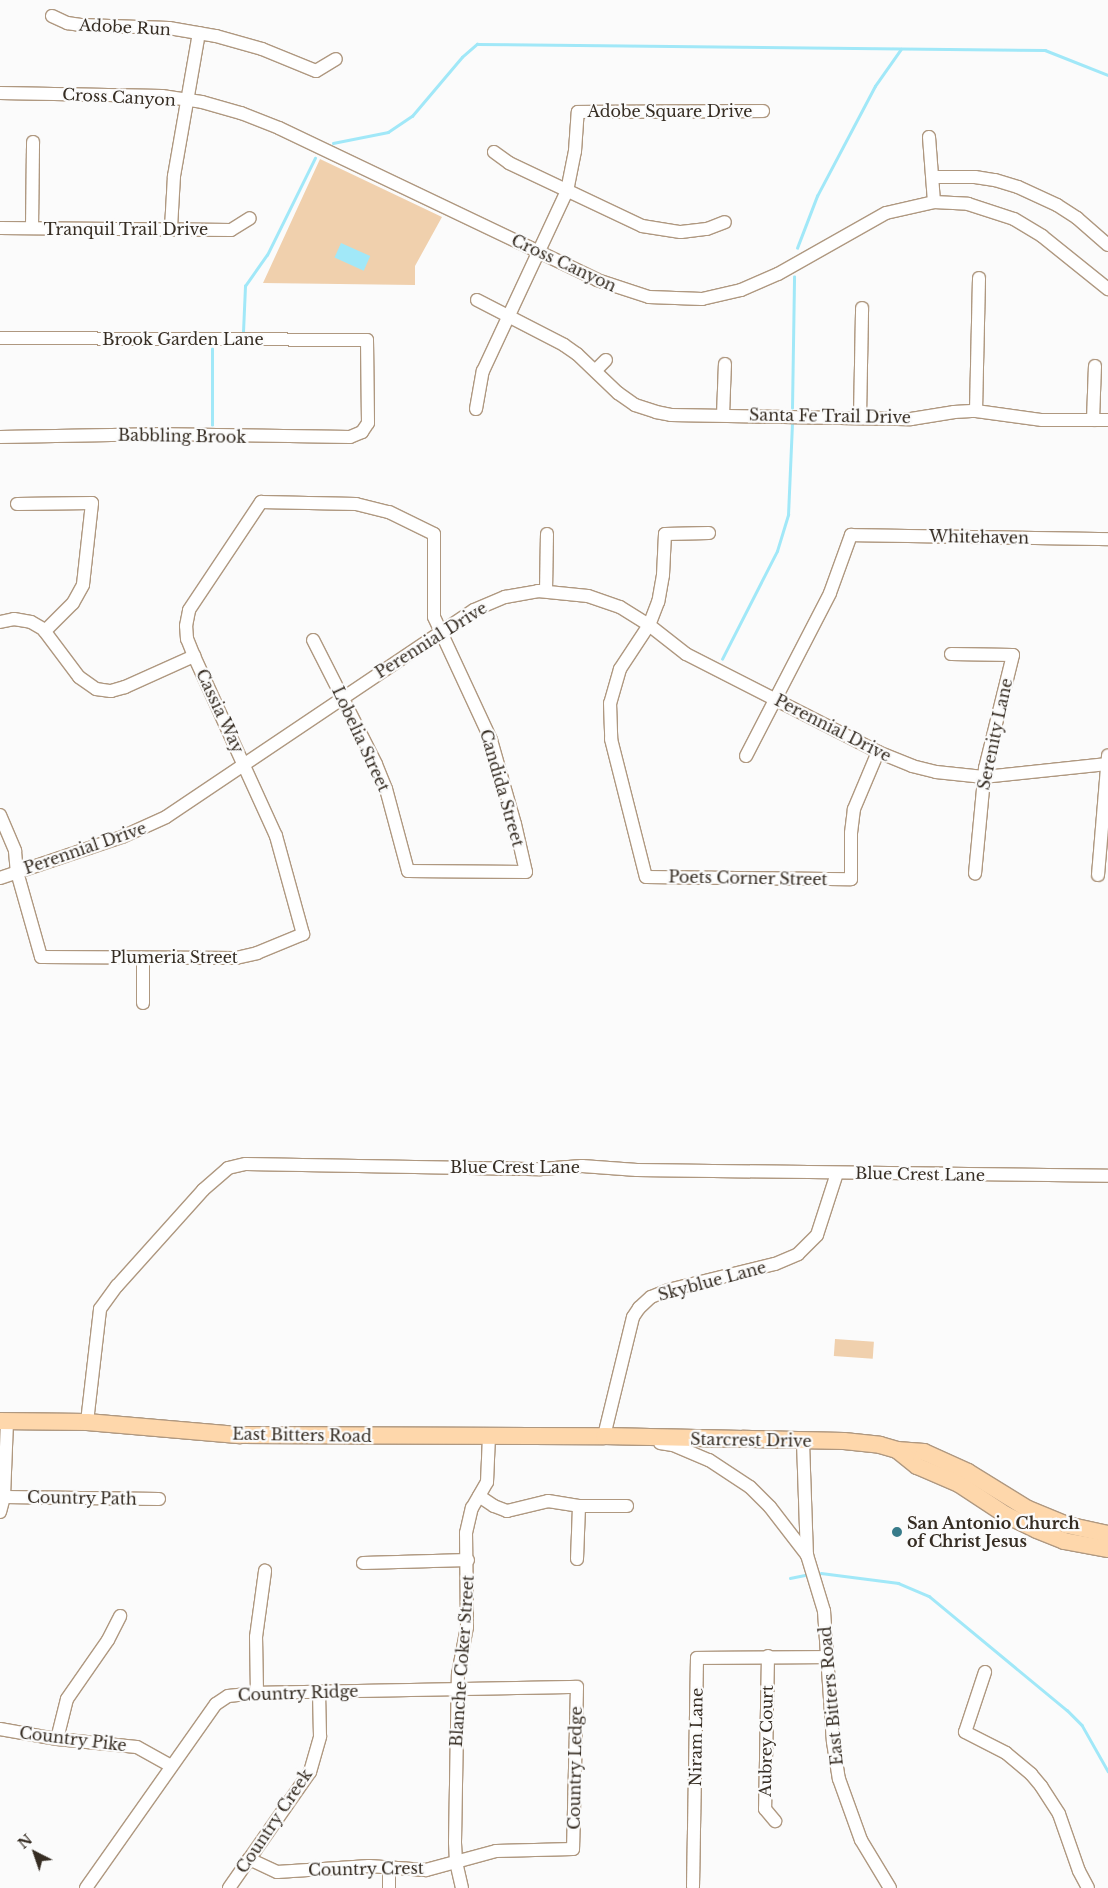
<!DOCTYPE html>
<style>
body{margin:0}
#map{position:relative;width:1108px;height:1888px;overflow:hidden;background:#fbfbfb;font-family:"Libre Baskerville",serif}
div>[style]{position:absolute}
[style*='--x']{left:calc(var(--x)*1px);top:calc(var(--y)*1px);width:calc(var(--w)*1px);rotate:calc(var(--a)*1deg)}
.green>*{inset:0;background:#f0d0ad;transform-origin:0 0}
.water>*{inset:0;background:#a1e8f8;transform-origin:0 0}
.stream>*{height:2.5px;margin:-1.25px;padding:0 1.25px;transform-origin:1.25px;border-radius:1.25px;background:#a1e8f8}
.roads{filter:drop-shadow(1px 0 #af9880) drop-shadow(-1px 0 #af9880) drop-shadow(0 1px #af9880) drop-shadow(0 -1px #af9880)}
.minor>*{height:12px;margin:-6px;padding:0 6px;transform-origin:6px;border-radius:6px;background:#fff}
.major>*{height:16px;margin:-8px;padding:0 8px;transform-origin:8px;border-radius:8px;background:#fed7ab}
.dots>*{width:14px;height:14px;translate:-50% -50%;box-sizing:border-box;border:2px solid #fbfbfb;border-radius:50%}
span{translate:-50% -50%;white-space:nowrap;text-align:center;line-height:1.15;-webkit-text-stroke:4.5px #fbfbfb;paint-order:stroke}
.street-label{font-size:16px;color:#362d23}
.poi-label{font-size:16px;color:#362d23;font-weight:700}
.left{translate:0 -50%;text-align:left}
.north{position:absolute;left:10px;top:1828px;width:50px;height:50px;-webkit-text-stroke:4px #fbfbfb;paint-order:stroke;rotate:319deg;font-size:14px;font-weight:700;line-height:20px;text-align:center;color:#362d23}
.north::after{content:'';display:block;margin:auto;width:18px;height:22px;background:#362d23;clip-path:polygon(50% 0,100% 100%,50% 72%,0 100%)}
</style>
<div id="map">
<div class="green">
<div style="clip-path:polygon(320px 159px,442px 217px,415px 266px,415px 285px,263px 283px)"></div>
<div style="left:835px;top:1339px;width:39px;height:17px;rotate:4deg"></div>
</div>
<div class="water">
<div style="left:341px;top:243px;width:32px;height:16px;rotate:24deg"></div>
</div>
<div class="stream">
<div style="--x:333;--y:143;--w:56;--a:-11.3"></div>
<div style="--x:388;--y:132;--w:29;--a:-34"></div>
<div style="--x:412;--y:116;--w:77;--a:-49.7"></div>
<div style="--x:462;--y:57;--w:20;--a:-41"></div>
<div style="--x:477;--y:44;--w:568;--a:0.61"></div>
<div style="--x:1045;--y:50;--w:68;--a:21.6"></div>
<div style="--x:797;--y:248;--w:56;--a:-69"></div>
<div style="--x:817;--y:196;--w:124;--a:-62.2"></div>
<div style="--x:875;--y:86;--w:45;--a:-54.9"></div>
<div style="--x:243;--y:332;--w:46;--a:-87.5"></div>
<div style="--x:245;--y:286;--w:38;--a:-55"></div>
<div style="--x:267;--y:255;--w:108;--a:-63.7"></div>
<div style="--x:792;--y:408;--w:131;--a:-89.1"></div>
<div style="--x:212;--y:425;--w:76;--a:-90"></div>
<div style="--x:722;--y:659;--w:121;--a:-63"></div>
<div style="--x:777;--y:551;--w:38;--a:-73"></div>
<div style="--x:788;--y:515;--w:90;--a:-87.5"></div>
<div style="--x:821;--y:1573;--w:78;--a:7.4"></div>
<div style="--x:898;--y:1583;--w:34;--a:23"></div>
<div style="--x:929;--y:1596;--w:179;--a:39.6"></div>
<div style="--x:1067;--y:1710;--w:21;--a:45"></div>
<div style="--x:1082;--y:1725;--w:53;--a:60.5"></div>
<div style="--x:790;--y:1578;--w:16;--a:-11"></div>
</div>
<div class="roads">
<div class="minor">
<div style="--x:52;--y:16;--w:17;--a:25"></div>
<div style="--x:67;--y:23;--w:14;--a:8"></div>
<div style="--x:81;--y:25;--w:88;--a:2"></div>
<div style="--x:169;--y:28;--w:48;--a:9.7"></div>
<div style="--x:216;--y:36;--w:48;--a:15.8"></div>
<div style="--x:262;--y:49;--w:58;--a:22.2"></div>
<div style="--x:316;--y:71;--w:23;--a:-31"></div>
<div style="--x:0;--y:93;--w:162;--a:1.1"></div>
<div style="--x:162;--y:96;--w:40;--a:8.5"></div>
<div style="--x:202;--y:102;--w:41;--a:15.8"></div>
<div style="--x:241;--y:113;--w:41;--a:21.5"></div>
<div style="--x:279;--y:128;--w:352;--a:25.5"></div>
<div style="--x:597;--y:280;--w:55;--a:18.1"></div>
<div style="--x:649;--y:297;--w:53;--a:2.2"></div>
<div style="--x:702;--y:299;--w:40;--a:-13"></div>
<div style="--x:741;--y:290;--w:40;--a:-23.4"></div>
<div style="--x:778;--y:274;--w:124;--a:-29.5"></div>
<div style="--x:886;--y:213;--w:49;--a:-12.9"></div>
<div style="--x:934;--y:202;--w:34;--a:3"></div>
<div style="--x:968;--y:204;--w:48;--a:18.1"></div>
<div style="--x:1014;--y:219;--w:33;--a:31"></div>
<div style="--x:1042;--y:236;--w:85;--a:38.8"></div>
<div style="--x:929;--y:137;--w:65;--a:85.6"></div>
<div style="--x:494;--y:152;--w:19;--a:36"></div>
<div style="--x:509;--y:163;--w:147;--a:25.3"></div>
<div style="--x:642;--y:226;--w:39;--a:9"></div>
<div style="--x:681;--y:232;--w:26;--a:-7"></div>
<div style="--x:707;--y:229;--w:19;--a:-21"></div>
<div style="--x:933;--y:177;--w:42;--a:0"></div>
<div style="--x:975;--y:177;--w:20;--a:9"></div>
<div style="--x:995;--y:180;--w:24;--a:17"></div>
<div style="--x:1018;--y:187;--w:43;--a:24.8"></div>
<div style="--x:1057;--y:205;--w:24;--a:33"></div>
<div style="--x:1077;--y:218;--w:41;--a:41.1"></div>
<div style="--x:0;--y:228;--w:231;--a:0.5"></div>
<div style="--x:231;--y:230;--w:22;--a:-32"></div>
<div style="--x:32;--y:228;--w:86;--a:-89.3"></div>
<div style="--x:171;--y:228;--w:52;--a:-86.7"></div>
<div style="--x:174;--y:176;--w:145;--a:-80.1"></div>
<div style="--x:477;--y:300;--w:98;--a:27.3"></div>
<div style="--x:564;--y:345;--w:16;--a:35"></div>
<div style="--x:577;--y:354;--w:57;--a:43.6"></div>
<div style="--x:618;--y:393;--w:21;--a:35"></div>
<div style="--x:635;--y:405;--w:22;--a:18"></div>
<div style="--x:656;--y:412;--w:15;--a:11"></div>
<div style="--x:671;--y:415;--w:240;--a:1"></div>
<div style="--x:911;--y:419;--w:44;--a:-9.2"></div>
<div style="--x:954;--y:412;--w:22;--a:-3"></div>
<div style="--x:976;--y:411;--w:67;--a:7.8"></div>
<div style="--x:1042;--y:420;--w:66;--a:0"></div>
<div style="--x:0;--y:338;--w:367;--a:0.3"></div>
<div style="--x:367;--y:340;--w:83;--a:89.3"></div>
<div style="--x:368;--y:423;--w:11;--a:124"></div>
<div style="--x:362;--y:432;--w:13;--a:157"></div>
<div style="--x:350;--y:437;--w:183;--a:-179.1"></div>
<div style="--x:167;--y:434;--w:167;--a:179"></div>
<div style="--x:596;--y:370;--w:14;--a:-45"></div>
<div style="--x:476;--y:409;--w:39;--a:-80"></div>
<div style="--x:483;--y:371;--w:199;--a:-65"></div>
<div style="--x:567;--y:191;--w:41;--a:-78.7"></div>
<div style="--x:575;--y:151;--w:39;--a:-86"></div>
<div style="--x:578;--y:112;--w:185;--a:-0.3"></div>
<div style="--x:976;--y:411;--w:133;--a:-88.7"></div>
<div style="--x:723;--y:415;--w:51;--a:-87.8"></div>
<div style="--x:860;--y:417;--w:109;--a:-88.9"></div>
<div style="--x:1093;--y:420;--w:54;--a:-87.9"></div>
<div style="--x:17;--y:504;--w:75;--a:-0.8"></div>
<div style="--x:92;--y:503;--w:82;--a:96.3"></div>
<div style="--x:83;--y:585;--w:21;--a:119"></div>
<div style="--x:73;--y:603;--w:40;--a:135"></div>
<div style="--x:709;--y:533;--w:44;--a:178.7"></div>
<div style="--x:665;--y:534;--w:41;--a:92.8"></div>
<div style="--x:663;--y:575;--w:27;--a:100"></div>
<div style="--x:658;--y:602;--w:25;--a:111"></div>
<div style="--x:649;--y:625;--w:53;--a:123.4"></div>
<div style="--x:620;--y:669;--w:35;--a:106"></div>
<div style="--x:610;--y:703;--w:36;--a:88"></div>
<div style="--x:611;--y:739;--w:142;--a:75.8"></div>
<div style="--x:646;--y:877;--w:205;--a:0.6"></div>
<div style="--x:851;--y:879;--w:46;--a:-90"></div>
<div style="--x:851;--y:833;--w:24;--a:-83"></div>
<div style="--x:854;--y:809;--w:62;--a:-67.2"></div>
<div style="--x:546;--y:591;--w:57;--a:-89"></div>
<div style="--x:0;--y:622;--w:14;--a:-12"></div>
<div style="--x:14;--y:619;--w:17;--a:10"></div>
<div style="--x:31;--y:622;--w:14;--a:30"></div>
<div style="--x:43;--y:629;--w:60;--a:53.1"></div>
<div style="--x:79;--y:677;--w:21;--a:35"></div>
<div style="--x:96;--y:689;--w:15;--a:8"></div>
<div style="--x:111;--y:691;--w:15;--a:-16"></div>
<div style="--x:125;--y:687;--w:76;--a:-24.2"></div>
<div style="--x:951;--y:654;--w:62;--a:0.9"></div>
<div style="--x:1013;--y:655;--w:116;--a:103.9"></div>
<div style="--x:985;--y:768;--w:106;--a:95.4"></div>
<div style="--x:746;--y:756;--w:183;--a:-62.7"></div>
<div style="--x:830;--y:593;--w:62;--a:-70.1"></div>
<div style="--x:851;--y:535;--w:257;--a:0.9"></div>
<div style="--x:0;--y:815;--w:39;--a:67"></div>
<div style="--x:15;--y:851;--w:21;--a:85"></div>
<div style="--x:17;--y:872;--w:88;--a:74.2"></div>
<div style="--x:41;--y:957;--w:195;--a:0.3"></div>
<div style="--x:236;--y:958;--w:22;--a:-13"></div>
<div style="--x:257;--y:953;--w:50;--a:-22.4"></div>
<div style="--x:303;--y:934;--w:102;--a:-105.4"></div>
<div style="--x:276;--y:836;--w:198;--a:-114.5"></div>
<div style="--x:194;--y:656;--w:18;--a:-112"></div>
<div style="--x:187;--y:639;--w:13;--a:-94"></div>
<div style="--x:186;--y:626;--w:16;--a:-79"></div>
<div style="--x:189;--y:610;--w:130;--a:-56.3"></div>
<div style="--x:261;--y:502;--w:95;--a:1.2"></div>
<div style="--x:356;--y:504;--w:34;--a:14"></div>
<div style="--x:389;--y:512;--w:50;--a:26.1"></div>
<div style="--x:434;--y:534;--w:83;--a:90"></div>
<div style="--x:434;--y:617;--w:136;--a:65.1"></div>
<div style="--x:491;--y:740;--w:87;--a:74.1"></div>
<div style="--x:515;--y:824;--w:49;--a:77.1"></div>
<div style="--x:526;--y:872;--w:118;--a:-179.5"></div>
<div style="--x:408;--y:871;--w:85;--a:-105"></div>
<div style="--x:386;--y:789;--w:27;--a:-112"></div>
<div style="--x:376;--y:764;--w:139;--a:-116.9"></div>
<div style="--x:1098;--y:875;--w:120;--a:-85.2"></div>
<div style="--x:0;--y:878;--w:129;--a:-18.6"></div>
<div style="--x:122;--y:837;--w:48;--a:-24.4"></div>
<div style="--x:166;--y:817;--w:371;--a:-33.9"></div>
<div style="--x:474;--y:610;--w:34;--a:-23"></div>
<div style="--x:505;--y:597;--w:34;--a:-10"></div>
<div style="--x:538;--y:591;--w:50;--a:5.7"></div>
<div style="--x:588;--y:596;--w:34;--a:19"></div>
<div style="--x:620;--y:607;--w:34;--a:32"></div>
<div style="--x:649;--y:625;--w:47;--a:38.1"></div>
<div style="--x:686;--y:654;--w:216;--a:27"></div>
<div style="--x:878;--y:752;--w:37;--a:22"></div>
<div style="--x:912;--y:766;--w:25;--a:14"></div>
<div style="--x:936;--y:772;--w:48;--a:5.9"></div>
<div style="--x:984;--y:777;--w:125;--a:-6"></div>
<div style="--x:143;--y:1003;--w:45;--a:-90"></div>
<div style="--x:87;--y:1422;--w:114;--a:-83.4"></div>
<div style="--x:100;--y:1309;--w:29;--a:-54"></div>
<div style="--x:117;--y:1286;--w:129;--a:-48.1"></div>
<div style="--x:203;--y:1190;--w:33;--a:-41"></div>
<div style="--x:228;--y:1168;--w:18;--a:-13"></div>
<div style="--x:246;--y:1164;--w:295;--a:1"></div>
<div style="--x:541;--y:1169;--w:41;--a:-4.2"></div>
<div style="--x:582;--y:1166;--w:55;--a:4.2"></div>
<div style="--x:637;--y:1170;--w:471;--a:0.7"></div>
<div style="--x:610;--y:1437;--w:6;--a:-171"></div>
<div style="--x:604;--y:1436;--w:122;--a:-76.3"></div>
<div style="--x:633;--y:1317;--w:11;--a:-56"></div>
<div style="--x:639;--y:1308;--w:16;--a:-43"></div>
<div style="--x:651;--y:1297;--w:18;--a:-22"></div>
<div style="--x:668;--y:1290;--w:110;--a:-13.7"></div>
<div style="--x:775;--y:1264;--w:25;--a:-23"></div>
<div style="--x:798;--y:1254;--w:27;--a:-45"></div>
<div style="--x:817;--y:1235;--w:65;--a:-72.1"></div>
<div style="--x:803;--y:1442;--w:113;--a:88"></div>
<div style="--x:660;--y:1443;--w:13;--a:9"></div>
<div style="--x:673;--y:1445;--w:39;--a:23"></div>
<div style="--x:709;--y:1460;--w:49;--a:33.4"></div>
<div style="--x:750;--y:1487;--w:28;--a:45"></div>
<div style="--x:770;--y:1507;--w:61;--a:52.4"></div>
<div style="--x:807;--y:1555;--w:59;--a:73.1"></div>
<div style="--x:824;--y:1611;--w:131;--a:86.1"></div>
<div style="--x:833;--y:1742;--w:37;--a:81"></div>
<div style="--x:839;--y:1779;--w:65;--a:70.2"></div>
<div style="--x:861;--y:1840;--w:56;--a:58.9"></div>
<div style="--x:479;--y:1496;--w:18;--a:34"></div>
<div style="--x:494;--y:1506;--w:14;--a:21"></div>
<div style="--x:507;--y:1511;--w:42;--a:-13.7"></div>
<div style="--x:548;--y:1501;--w:31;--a:9"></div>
<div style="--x:579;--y:1506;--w:48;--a:0"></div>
<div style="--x:4;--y:1497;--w:155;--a:0.7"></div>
<div style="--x:0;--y:1512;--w:16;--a:-75"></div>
<div style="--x:4;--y:1497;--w:76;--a:-87.7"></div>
<div style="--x:577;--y:1559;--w:53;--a:-87.8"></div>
<div style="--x:363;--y:1563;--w:105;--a:-1.6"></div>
<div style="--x:768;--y:1656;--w:153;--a:91.1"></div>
<div style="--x:765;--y:1809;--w:16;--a:50"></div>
<div style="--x:985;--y:1672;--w:63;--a:108.4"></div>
<div style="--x:965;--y:1732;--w:46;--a:27.1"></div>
<div style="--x:1006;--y:1753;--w:33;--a:40"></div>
<div style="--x:1031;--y:1774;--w:16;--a:50"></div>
<div style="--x:1041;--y:1786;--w:33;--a:57"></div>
<div style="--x:1059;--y:1814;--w:60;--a:70.7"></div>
<div style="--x:1079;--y:1871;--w:19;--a:62"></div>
<div style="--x:257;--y:1693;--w:56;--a:-91"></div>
<div style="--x:256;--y:1637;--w:67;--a:-82.2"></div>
<div style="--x:0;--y:1729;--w:58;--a:10"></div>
<div style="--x:57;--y:1739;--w:80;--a:5.7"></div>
<div style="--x:137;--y:1747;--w:39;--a:29"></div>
<div style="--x:57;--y:1739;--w:41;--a:-76"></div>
<div style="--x:67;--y:1699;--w:72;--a:-55.2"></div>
<div style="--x:108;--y:1640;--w:27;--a:-63"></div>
<div style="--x:693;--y:1887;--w:229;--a:-89"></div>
<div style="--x:697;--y:1658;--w:131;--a:-0.4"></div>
<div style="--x:86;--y:1888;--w:225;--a:-54.8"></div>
<div style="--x:216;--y:1704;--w:14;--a:-34"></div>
<div style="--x:228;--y:1696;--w:29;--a:-6"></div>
<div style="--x:257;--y:1693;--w:320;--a:-1.1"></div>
<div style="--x:577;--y:1687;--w:162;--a:91.4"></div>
<div style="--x:573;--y:1849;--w:77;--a:178.5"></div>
<div style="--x:496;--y:1851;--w:73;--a:164.8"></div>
<div style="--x:426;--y:1870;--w:57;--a:-176"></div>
<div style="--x:369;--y:1866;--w:92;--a:176.3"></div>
<div style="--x:277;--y:1872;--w:31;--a:-155"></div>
<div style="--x:229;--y:1888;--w:141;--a:-55.1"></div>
<div style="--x:310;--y:1772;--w:37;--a:-74"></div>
<div style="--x:320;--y:1736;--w:43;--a:-91.3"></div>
<div style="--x:389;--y:1888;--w:20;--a:-90"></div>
<div style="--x:462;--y:1888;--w:27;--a:-103"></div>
<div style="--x:456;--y:1862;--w:20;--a:-93"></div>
<div style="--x:455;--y:1842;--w:168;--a:-89"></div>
<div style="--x:458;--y:1674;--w:48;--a:-79.2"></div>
<div style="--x:467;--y:1627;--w:94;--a:-90.6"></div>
<div style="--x:466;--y:1533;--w:26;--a:-77"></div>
<div style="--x:472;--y:1508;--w:30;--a:-60"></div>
<div style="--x:487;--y:1482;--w:45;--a:-87.5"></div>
</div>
<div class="major">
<div style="--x:0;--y:1421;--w:87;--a:0.7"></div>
<div style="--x:87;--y:1422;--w:154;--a:4.9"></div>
<div style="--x:240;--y:1435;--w:364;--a:0.2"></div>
<div style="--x:604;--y:1436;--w:240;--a:1.2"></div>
<div style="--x:844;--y:1441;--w:36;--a:6"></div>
<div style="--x:880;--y:1445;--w:18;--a:16"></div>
<div style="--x:897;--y:1450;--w:27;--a:4"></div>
<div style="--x:924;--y:1452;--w:48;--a:24.4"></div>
<div style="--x:968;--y:1472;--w:70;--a:31.7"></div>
<div style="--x:1028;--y:1509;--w:42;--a:22.3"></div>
<div style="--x:1067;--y:1525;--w:42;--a:12.4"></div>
<div style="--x:897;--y:1450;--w:26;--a:39"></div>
<div style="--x:917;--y:1466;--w:46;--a:23.2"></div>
<div style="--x:959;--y:1484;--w:56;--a:33.4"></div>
<div style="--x:1006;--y:1515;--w:34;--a:26"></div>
<div style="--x:1037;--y:1530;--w:29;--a:22"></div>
<div style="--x:1064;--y:1541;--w:45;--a:10.3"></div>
</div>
</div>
<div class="dots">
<div style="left:897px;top:1532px;background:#377b8a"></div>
</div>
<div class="street-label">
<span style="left:125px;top:27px;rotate:3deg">Adobe Run</span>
<span style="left:119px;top:97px;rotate:3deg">Cross Canyon</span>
<span style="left:670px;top:111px">Adobe Square Drive</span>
<span style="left:126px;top:229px">Tranquil Trail Drive</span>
<span style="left:564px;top:263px;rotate:25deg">Cross Canyon</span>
<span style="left:183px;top:339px">Brook Garden Lane</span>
<span style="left:830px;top:416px;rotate:1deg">Santa Fe Trail Drive</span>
<span style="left:182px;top:436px;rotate:1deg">Babbling Brook</span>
<span style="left:979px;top:537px;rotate:1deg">Whitehaven</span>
<span style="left:431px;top:640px;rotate:-32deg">Perennial Drive</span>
<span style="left:220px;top:711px;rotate:65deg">Cassia Way</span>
<span style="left:833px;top:728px;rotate:27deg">Perennial Drive</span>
<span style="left:995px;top:734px;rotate:-78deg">Serenity Lane</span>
<span style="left:361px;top:739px;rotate:65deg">Lobelia Street</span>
<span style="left:502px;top:788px;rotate:74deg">Candida Street</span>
<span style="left:85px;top:848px;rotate:-19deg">Perennial Drive</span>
<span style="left:748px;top:878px;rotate:1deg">Poets Corner Street</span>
<span style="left:174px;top:957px">Plumeria Street</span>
<span style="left:515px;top:1167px">Blue Crest Lane</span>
<span style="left:920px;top:1174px;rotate:1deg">Blue Crest Lane</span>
<span style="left:712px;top:1281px;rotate:-15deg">Skyblue Lane</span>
<span style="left:302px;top:1435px;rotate:1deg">East Bitters Road</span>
<span style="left:751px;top:1440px;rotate:1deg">Starcrest Drive</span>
<span style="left:82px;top:1498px;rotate:1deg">Country Path</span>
<span style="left:462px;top:1661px;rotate:-86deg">Blanche Coker Street</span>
<span style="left:298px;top:1693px;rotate:-2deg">Country Ridge</span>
<span style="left:831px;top:1696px;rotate:-95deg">East Bitters Road</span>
<span style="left:696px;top:1737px;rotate:-89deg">Niram Lane</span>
<span style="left:73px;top:1739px;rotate:7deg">Country Pike</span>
<span style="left:766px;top:1741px;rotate:-89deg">Aubrey Court</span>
<span style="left:575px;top:1768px;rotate:-89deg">Country Ledge</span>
<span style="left:274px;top:1821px;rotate:-56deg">Country Creek</span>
<span style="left:366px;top:1869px;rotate:-1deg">Country Crest</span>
</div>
<div class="poi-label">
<span class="left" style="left:907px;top:1532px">San Antonio Church<br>of Christ Jesus</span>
</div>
<div class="north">N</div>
</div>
